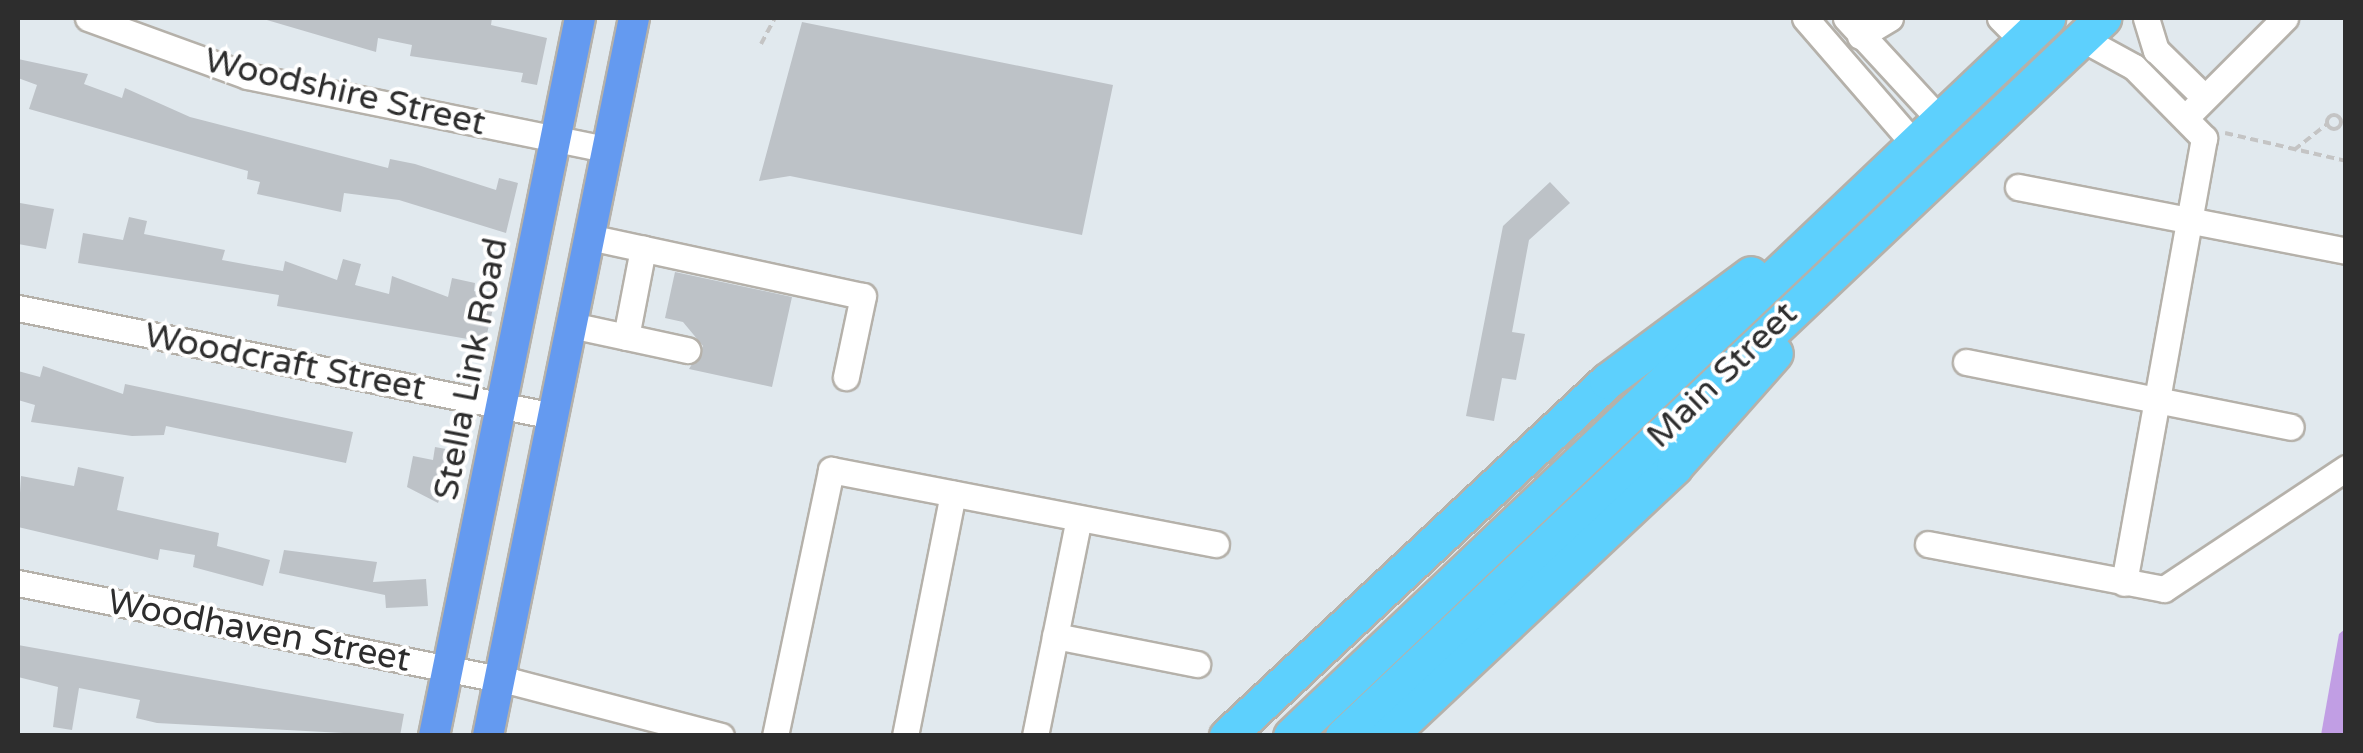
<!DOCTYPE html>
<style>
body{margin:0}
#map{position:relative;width:2363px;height:753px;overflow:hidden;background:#e1e9ee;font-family:"Varela Round",sans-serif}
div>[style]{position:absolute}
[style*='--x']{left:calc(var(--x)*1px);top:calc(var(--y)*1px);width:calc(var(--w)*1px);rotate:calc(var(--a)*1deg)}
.green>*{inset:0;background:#c19ee4}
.building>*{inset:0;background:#bdc2c7}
.path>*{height:4px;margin-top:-2px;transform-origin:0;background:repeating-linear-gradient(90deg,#c4c4c4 0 8px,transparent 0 13px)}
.path>.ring{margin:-2px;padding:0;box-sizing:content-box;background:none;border:4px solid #c4c4c4;border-radius:50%}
.roads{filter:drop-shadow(2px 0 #b5b1aa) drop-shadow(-2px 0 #b5b1aa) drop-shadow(0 2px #b5b1aa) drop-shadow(0 -2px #b5b1aa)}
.minor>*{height:25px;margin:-12.5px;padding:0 12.5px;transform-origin:12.5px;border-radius:12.5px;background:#fff}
.major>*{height:30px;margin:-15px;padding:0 15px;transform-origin:15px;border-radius:15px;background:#649af0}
.highway>*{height:35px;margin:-17.5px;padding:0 17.5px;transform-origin:17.5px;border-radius:17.5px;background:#5dd0fd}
span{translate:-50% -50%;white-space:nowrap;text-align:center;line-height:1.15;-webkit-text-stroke:8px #fff;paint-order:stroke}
.street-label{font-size:35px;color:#2d2d2d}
.frame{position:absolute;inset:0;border:20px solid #2d2d2d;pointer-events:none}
</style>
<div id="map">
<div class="green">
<div style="clip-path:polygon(2345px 629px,2345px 735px,2321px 735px,2339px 634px)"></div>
</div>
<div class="building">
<div style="clip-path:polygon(260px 18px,492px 18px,491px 25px,547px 38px,537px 85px,521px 82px,523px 73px,410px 56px,412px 45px,378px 38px,376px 52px)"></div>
<div style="clip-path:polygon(802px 22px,1113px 85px,1082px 235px,790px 176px,759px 181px)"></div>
<div style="clip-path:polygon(18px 59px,88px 74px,84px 84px,122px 98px,125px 88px,190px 117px,388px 168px,390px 159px,415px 164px,496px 190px,499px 178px,518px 183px,506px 233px,399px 200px,344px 193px,341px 212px,257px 194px,260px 182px,247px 179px,248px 171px,29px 109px,37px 85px,18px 78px)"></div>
<div style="clip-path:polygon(1550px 182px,1570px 203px,1529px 240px,1512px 332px,1525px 334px,1516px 380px,1502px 378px,1494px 421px,1466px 416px,1503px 226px)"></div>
<div style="clip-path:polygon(20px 203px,54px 209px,46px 249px,18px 244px)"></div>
<div style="clip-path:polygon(129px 217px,147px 221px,144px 234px,225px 250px,222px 260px,283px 271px,285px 261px,337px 280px,343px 259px,361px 264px,355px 285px,389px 294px,392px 276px,448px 297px,452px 278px,475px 283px,474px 291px,496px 296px,485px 342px,277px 306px,279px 295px,78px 263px,83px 233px,123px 240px)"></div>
<div style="clip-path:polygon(675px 272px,792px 297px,772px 387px,689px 369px,703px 346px,683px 322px,665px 318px)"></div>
<div style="clip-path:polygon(43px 366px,123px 394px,125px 384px,353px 432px,346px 463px,166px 426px,164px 435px,132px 436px,31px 422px,35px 405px,18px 400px,18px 371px,40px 377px)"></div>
<div style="clip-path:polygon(435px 447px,457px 451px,438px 503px,407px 487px,413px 456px,433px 460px)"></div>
<div style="clip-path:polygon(78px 467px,124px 477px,117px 510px,219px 533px,217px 546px,270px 560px,263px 586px,193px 567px,195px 555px,160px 549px,158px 560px,18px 527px,21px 476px,74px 486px)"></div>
<div style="clip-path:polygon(284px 550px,377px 562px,373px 582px,426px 579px,428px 606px,386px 608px,385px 595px,279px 573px)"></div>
<div style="clip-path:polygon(18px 645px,404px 714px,400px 736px,157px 723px,136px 718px,140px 700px,79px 688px,72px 730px,53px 727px,58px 687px,18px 677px)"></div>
</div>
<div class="path">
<div style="--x:761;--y:44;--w:30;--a:-62"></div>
<div class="ring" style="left:2327px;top:115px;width:10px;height:10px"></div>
<div style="--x:2225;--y:133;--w:124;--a:13"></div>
<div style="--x:2294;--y:150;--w:42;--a:-38.2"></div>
</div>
<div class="roads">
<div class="minor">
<div style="--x:88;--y:18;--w:169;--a:20"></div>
<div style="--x:247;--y:76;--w:367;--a:11.5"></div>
<div style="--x:1805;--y:18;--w:167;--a:49.1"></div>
<div style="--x:1846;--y:18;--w:139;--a:47.3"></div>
<div style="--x:2000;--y:18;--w:33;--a:45"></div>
<div style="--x:2146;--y:18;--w:34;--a:73"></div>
<div style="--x:2156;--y:50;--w:67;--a:44.4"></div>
<div style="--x:1860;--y:36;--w:35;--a:-31"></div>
<div style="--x:2081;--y:38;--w:60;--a:28.7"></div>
<div style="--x:2134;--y:67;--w:100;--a:45.4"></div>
<div style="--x:2204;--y:138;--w:452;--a:100.2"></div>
<div style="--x:2187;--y:116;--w:139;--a:-45"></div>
<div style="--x:2018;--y:187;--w:334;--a:11"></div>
<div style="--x:589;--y:237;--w:280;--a:12.2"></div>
<div style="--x:863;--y:296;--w:83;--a:101.9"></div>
<div style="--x:18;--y:308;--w:546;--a:11.41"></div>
<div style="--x:571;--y:325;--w:119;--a:12.2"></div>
<div style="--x:626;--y:337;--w:90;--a:-79.1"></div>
<div style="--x:1966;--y:362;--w:331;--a:11.3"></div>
<div style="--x:1928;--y:544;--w:240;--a:10.8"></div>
<div style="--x:2164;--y:589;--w:219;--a:-33.6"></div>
<div style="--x:18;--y:583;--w:506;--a:11.29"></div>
<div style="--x:514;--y:682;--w:214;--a:14.6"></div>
<div style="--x:1055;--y:636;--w:145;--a:11.2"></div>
<div style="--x:775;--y:736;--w:272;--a:-78.1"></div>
<div style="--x:831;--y:470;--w:392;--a:10.9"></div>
<div style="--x:905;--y:736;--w:247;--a:-78.8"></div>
<div style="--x:1035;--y:736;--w:222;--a:-78.6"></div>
</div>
<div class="major">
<div style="--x:434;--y:736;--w:733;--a:-78.51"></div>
<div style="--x:488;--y:736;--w:733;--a:-78.51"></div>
</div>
<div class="highway">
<div style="--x:1227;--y:736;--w:520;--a:-43.05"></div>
<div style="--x:1607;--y:381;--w:179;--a:-36.6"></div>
<div style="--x:1291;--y:736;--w:1043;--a:-43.52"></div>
<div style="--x:1343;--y:736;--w:1046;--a:-43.37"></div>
<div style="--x:1388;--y:736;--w:393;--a:-43.2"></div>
<div style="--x:1674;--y:467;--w:152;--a:-48.5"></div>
</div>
</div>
<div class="street-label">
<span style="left:345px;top:92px;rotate:13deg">Woodshire Street</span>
<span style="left:285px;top:362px;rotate:11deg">Woodcraft Street</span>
<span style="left:471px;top:369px;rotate:-79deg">Stella Link Road</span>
<span style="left:1722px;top:375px;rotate:-44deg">Main Street</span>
<span style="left:259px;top:631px;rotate:11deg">Woodhaven Street</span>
</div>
<div class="frame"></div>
</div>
